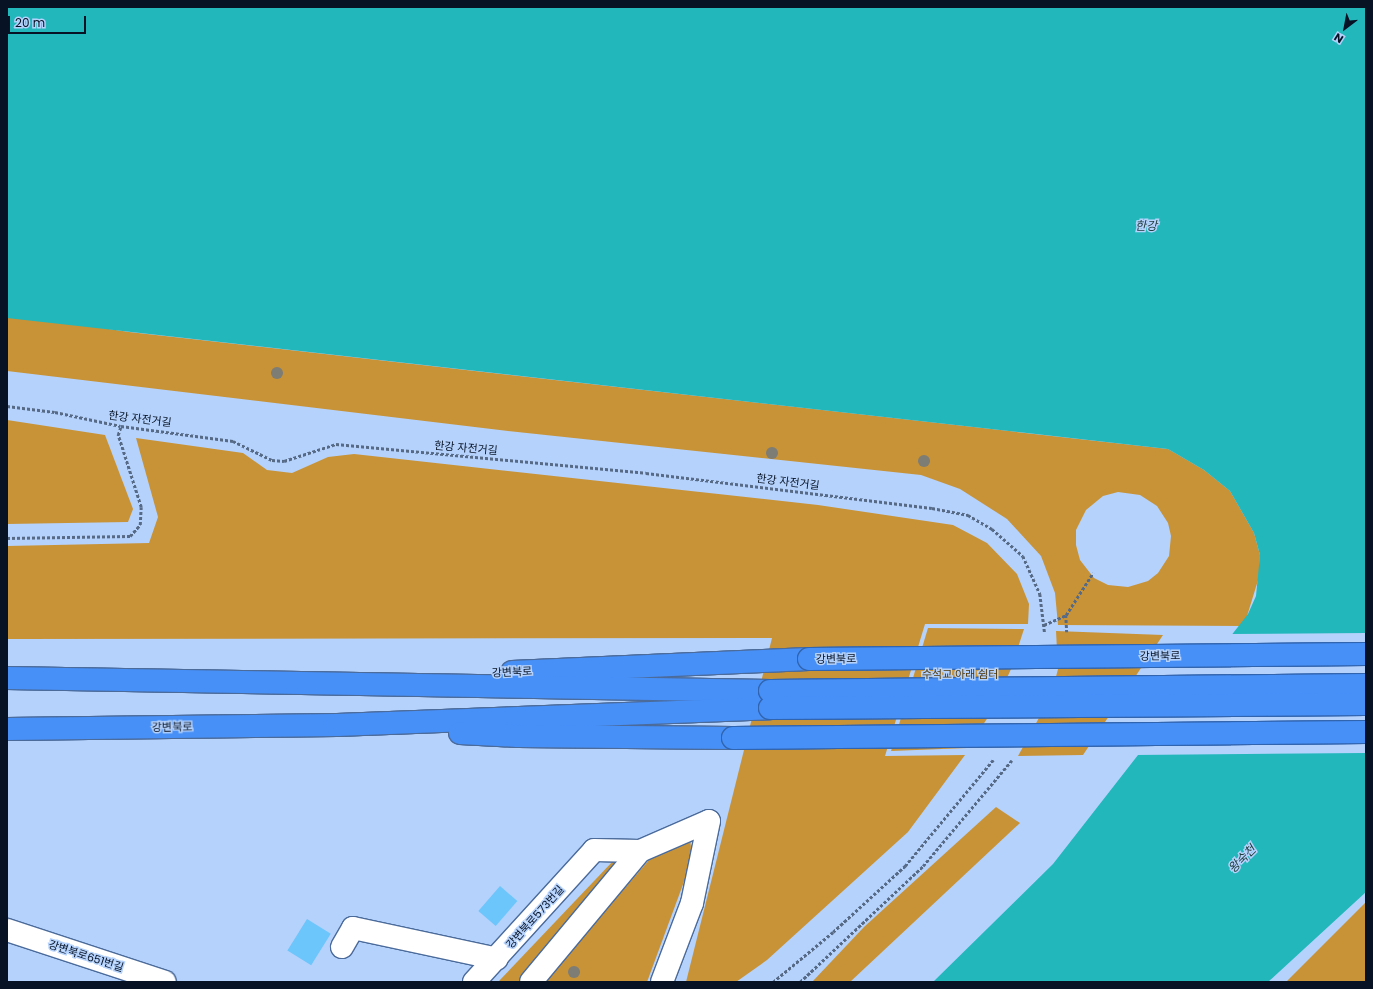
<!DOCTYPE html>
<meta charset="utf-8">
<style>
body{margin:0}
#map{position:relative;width:1373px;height:989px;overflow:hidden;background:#b5d2fc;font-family:Poppins,"Noto Sans KR",sans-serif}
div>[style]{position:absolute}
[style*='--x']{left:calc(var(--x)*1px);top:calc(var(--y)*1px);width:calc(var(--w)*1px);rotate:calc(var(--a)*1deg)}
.green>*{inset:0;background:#c89337}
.water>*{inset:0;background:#21b7bb}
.pier>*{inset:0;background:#b5d2fc}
.building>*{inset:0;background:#6cc5fb;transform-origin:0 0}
.path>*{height:2.5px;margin-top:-1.25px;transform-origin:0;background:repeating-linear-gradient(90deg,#566a86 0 3px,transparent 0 5px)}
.roads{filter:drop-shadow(1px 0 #4b6b9b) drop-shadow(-1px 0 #4b6b9b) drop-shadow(0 1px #4b6b9b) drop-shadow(0 -1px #4b6b9b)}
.minor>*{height:22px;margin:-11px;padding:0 11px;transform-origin:11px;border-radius:11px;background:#fff}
.highway>*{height:22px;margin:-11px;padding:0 11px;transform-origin:11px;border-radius:11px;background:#4790f8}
.bridges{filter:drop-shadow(1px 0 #3164ae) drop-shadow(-1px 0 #3164ae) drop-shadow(0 1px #3164ae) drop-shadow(0 -1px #3164ae)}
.highway-bridge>*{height:22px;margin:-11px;padding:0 11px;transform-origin:11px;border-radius:11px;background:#4790f8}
.trees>*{width:12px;height:12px;margin:-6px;border-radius:50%;background:#7d7c75}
span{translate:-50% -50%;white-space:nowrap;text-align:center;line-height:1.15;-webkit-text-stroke:3px #b5d2fc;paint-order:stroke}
.street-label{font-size:11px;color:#071325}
.park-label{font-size:11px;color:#4f3606}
.water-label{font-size:12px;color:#203d3e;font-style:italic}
.frame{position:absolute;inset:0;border:8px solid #071325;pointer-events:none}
.north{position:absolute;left:1325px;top:8px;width:40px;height:40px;-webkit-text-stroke:3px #b5d2fc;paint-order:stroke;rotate:212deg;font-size:11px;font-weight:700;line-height:16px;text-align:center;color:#071325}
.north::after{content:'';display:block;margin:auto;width:14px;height:18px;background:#071325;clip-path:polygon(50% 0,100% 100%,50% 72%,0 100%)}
.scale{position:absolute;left:8px;top:16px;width:78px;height:18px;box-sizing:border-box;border:2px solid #071325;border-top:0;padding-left:5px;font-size:12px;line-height:14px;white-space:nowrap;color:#071325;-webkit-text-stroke:3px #b5d2fc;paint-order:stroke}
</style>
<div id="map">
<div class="green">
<div style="clip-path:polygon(evenodd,7px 314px,129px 332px,1168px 449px,1204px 470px,1230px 491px,1254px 533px,1260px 555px,1259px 577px,1244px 626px,1058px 625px,1055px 593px,1041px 556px,1007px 519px,960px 489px,921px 475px,508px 431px,7px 371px,7px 314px,1118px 492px,1140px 495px,1157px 506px,1168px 523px,1171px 536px,1169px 556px,1158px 573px,1148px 581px,1128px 587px,1108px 585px,1094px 578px,1080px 560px,1076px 545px,1076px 530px,1086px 510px,1103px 496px,1118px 492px)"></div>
<div style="clip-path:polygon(7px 420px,105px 435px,133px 509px,128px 522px,7px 524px)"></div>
<div style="clip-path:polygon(136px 438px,243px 453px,267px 470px,292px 473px,328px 457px,354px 454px,818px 505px,953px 525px,987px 543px,1017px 574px,1029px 604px,1028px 624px,925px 624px,885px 756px,965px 755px,908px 832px,767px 960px,736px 982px,686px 982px,772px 638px,7px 639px,7px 546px,149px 543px,158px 517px)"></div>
<div style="clip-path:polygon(928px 628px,1024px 629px,1011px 669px,991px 713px,967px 748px,891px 751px)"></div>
<div style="clip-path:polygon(1056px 631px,1163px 635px,1083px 755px,1018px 756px,1051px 696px,1058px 669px)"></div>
<div style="clip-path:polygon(996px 807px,1020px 823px,850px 982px,812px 982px,864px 927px)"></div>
<div style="clip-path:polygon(649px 834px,645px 850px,532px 982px,498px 982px,614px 860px)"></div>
<div style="clip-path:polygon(690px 837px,692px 860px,647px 982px,544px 982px,649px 860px,665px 847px)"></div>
<div style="clip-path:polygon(1366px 902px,1366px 982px,1286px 982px)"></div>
</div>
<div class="water">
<div style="clip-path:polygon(7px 7px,1366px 7px,1366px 892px,1268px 982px,933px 982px,1053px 864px,1248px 614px,1256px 596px,1260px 555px,1254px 533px,1230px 491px,1204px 470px,1168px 449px,7px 318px)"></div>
</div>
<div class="pier">
<div style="clip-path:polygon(1366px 633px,1366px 753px,1135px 755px,1230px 634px)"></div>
</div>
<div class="building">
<div style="left:500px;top:886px;width:23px;height:33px;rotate:41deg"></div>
<div style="left:307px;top:919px;width:28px;height:37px;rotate:32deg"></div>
</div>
<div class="path">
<div style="--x:7;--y:406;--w:48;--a:7.1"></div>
<div style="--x:55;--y:412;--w:67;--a:12"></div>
<div style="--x:121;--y:426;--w:113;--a:7.6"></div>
<div style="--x:233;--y:441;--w:43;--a:26"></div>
<div style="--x:272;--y:460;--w:12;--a:5"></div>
<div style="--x:284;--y:461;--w:55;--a:-18.1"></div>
<div style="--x:336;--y:444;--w:311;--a:5.3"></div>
<div style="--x:646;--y:473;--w:288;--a:7"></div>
<div style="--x:932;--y:508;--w:37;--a:11"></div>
<div style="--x:968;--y:515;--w:28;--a:30"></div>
<div style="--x:992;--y:529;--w:41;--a:41.1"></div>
<div style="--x:1023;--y:556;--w:42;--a:65.9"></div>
<div style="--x:1040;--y:594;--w:39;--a:83"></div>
<div style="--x:7;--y:538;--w:123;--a:-0.9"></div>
<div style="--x:130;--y:536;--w:15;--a:-48"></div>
<div style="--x:140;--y:525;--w:18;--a:-87"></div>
<div style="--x:141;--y:507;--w:76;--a:-107.7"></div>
<div style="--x:118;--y:435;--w:9;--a:-72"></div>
<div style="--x:1066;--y:615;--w:17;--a:87"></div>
<div style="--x:1044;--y:625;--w:24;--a:-24"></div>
<div style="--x:1066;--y:615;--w:50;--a:-57.3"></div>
<div style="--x:773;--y:982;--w:78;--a:-39.8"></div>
<div style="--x:833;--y:932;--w:98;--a:-42.5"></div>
<div style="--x:905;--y:866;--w:138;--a:-50.3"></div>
<div style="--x:800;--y:982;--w:169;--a:-43.3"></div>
<div style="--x:923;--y:866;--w:138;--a:-50"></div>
</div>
<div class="roads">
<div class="minor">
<div style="--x:640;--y:851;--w:75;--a:-23.5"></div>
<div style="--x:709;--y:821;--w:84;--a:101.7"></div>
<div style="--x:692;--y:903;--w:85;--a:110.8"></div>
<div style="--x:7;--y:930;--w:166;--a:18.2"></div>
<div style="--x:342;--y:947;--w:22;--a:-60"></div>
<div style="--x:353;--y:928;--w:147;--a:12.1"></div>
<div style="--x:474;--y:982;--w:178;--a:-47.7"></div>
<div style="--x:594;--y:850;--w:46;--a:1.2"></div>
<div style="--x:640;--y:851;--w:170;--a:129.8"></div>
</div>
<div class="highway">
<div style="--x:512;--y:672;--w:297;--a:-2.5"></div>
<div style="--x:7;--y:678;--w:763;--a:0.98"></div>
<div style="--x:7;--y:729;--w:330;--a:-0.7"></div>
<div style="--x:337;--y:725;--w:433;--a:-2.2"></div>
<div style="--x:460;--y:733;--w:58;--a:3"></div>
<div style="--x:518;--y:736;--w:215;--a:0.5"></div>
</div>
</div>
<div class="bridges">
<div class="highway-bridge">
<div style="--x:809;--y:659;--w:557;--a:-0.51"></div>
<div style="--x:770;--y:691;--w:596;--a:-0.58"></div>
<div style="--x:770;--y:708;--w:596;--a:-0.38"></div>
<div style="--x:733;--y:738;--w:633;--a:-0.54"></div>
</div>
</div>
<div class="trees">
<div style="left:277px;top:373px"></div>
<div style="left:772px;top:453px"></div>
<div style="left:924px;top:461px"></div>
<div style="left:574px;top:972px"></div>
</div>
<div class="street-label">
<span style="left:140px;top:419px;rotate:7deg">한강 자전거길</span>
<span style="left:466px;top:448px;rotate:5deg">한강 자전거길</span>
<span style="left:788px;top:482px;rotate:7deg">한강 자전거길</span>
<span style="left:1160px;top:656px;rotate:-1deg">강변북로</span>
<span style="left:836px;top:659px;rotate:-1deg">강변북로</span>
<span style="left:512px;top:672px;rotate:-3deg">강변북로</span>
<span style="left:172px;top:727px;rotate:-1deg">강변북로</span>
<span style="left:535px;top:917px;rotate:-48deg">강변북로573번길</span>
<span style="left:86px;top:956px;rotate:18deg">강변북로651번길</span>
</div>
<div class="park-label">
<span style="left:960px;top:674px">수석교 아래 쉼터</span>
</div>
<div class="water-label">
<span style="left:1146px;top:226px">한강</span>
<span style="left:1242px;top:859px;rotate:-45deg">왕숙천</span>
</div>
<div class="frame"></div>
<div class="north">N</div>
<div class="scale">20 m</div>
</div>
